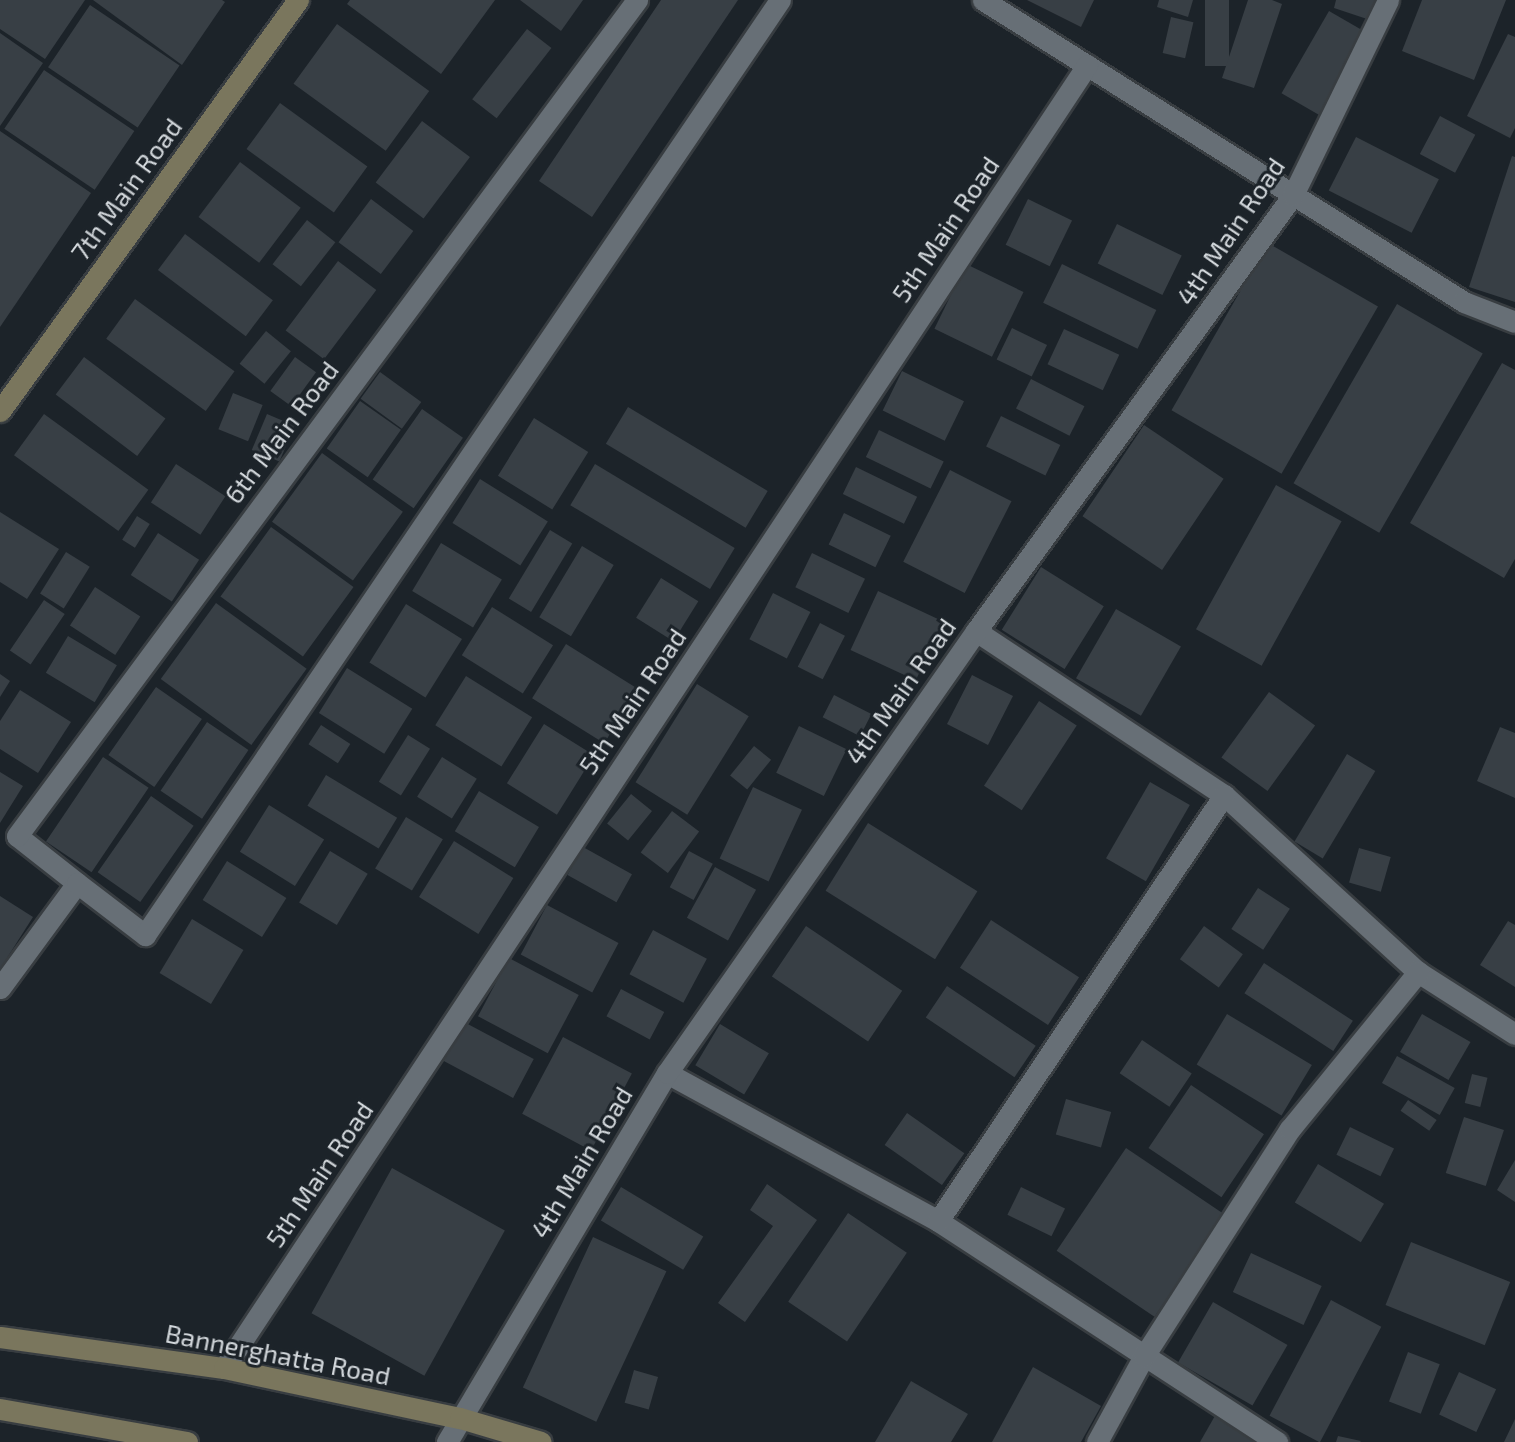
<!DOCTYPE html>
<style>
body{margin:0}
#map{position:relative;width:1515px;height:1442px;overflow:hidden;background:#1c2329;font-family:"Exo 2",sans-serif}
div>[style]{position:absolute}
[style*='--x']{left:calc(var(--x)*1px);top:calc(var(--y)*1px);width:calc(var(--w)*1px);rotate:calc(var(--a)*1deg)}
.building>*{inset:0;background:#383f45;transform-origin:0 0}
.roads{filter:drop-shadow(2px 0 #383d41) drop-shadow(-2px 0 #383d41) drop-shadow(0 2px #383d41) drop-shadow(0 -2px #383d41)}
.street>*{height:21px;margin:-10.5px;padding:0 10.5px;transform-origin:10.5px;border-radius:10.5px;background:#676f76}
.secondary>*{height:21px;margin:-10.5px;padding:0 10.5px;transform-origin:10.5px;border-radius:10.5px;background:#7a765d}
span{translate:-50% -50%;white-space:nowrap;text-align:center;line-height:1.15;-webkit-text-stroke:6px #1c2329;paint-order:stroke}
.street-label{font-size:26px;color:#d2d7db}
</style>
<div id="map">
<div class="building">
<div style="clip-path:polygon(0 0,85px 0,45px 59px,0 29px)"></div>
<div style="clip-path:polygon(93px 0,222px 0,225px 2px,182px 65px)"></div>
<div style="clip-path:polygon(350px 0,495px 0,441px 74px,347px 4px)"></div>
<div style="clip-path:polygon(520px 0,583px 0,561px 31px)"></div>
<div style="clip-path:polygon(661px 0,738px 0,592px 217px,539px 181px)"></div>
<div style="clip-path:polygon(1027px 0,1094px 0,1081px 27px)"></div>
<div style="clip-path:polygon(1159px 0,1193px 0,1188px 17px,1157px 7px)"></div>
<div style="left:1205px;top:0;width:24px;height:66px"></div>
<div style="clip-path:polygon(1248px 0,1272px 0,1282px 4px,1254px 88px,1222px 78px)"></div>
<div style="clip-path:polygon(1336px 0,1380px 0,1373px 21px,1334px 8px)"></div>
<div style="clip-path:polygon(1422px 0,1506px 0,1474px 80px,1402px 51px)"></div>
<div style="left:90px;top:5px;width:108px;height:75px;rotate:34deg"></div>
<div style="left:1329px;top:11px;width:43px;height:95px;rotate:30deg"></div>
<div style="left:1171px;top:17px;width:23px;height:37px;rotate:13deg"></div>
<div style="left:337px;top:24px;width:114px;height:74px;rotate:36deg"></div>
<div style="left:527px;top:29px;width:31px;height:89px;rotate:38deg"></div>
<div style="clip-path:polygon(0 33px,43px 63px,0 126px)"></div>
<div style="clip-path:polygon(1508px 34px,1515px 37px,1515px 128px,1510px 138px,1467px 116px)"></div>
<div style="left:44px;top:70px;width:109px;height:71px;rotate:34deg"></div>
<div style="left:280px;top:103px;width:108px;height:57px;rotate:36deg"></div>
<div style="left:1440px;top:116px;width:40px;height:43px;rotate:28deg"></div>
<div style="left:422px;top:121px;width:60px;height:77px;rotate:37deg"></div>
<div style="clip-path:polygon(0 131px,91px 193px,0 327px)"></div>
<div style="left:1356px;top:137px;width:93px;height:60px;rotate:27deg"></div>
<div style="clip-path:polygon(1512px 156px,1515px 157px,1515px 302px,1469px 287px)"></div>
<div style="left:240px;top:162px;width:76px;height:69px;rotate:37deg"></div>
<div style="left:371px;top:199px;width:53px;height:54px;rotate:37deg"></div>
<div style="left:1028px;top:199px;width:49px;height:51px;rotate:26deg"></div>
<div style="left:307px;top:220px;width:36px;height:56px;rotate:38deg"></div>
<div style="left:1117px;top:224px;width:72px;height:44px;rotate:26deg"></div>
<div style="left:185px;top:234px;width:110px;height:45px;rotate:37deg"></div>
<div style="left:1268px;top:243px;width:127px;height:193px;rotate:30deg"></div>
<div style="left:338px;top:261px;width:48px;height:87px;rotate:37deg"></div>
<div style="left:966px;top:264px;width:64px;height:72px;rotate:26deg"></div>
<div style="left:1062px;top:264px;width:105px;height:43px;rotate:26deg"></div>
<div style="left:135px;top:299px;width:123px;height:49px;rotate:36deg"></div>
<div style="left:1397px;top:304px;width:99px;height:207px;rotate:30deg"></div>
<div style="left:1012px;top:328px;width:39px;height:35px;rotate:26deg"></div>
<div style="left:1064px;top:329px;width:61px;height:39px;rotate:25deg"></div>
<div style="left:266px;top:331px;width:32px;height:42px;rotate:39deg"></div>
<div style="left:84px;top:357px;width:102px;height:47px;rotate:37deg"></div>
<div style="left:295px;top:357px;width:26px;height:42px;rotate:36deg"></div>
<div style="clip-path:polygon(1502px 363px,1515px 370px,1515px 559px,1504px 578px,1410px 523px)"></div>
<div style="left:902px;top:371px;width:69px;height:44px;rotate:26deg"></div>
<div style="left:380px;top:372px;width:51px;height:33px;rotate:36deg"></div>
<div style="left:1031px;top:379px;width:60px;height:33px;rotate:27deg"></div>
<div style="left:233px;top:393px;width:32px;height:39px;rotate:22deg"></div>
<div style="left:360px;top:401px;width:50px;height:58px;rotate:35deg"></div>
<div style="left:628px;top:407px;width:163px;height:43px;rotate:31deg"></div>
<div style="left:422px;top:409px;width:50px;height:86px;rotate:35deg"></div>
<div style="left:44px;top:414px;width:129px;height:51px;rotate:36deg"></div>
<div style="left:267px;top:414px;width:30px;height:39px;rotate:23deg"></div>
<div style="left:1001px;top:416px;width:66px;height:34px;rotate:26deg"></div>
<div style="left:534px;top:418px;width:64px;height:68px;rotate:32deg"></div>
<div style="left:1144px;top:425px;width:96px;height:110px;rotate:34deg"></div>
<div style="left:879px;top:430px;width:72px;height:30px;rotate:26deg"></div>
<div style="left:322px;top:453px;width:100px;height:85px;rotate:36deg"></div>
<div style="left:176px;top:464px;width:59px;height:46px;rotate:33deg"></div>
<div style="left:595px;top:464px;width:163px;height:48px;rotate:31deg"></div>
<div style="left:856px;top:467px;width:68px;height:30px;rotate:26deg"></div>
<div style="left:950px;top:470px;width:69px;height:103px;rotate:27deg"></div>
<div style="left:480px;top:479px;width:80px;height:52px;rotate:32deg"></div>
<div style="left:1276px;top:485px;width:75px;height:165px;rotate:29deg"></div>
<div style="clip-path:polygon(0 512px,59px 549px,27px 599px,0 582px)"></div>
<div style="left:844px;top:513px;width:52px;height:35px;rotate:26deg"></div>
<div style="left:137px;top:516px;width:15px;height:28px;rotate:32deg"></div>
<div style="left:271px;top:527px;width:102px;height:86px;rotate:36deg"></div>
<div style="left:550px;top:530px;width:26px;height:80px;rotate:31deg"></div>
<div style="left:158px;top:533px;width:49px;height:50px;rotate:33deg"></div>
<div style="left:441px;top:543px;width:71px;height:56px;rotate:31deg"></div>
<div style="left:582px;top:546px;width:37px;height:83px;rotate:31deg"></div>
<div style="left:66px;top:552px;width:28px;height:49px;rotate:32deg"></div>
<div style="left:812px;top:553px;width:59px;height:38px;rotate:26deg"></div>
<div style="left:1041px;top:567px;width:74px;height:74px;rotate:32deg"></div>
<div style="left:661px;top:578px;width:44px;height:47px;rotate:32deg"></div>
<div style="left:95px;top:587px;width:54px;height:46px;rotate:33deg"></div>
<div style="left:878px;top:591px;width:72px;height:65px;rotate:25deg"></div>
<div style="left:773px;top:593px;width:42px;height:52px;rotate:27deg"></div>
<div style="left:44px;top:600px;width:25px;height:61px;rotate:34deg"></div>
<div style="left:216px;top:603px;width:112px;height:94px;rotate:36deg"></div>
<div style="left:406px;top:604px;width:66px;height:69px;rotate:32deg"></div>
<div style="left:492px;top:607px;width:72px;height:57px;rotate:32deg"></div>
<div style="left:1116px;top:609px;width:75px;height:80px;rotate:30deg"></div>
<div style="left:820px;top:623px;width:28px;height:49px;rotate:27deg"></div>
<div style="left:68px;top:636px;width:57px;height:43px;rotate:31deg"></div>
<div style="left:566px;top:644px;width:85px;height:64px;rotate:32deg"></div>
<div style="left:347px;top:668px;width:77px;height:53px;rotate:32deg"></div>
<div style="clip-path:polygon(0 674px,10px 681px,0 697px)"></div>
<div style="left:972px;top:675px;width:46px;height:55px;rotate:27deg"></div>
<div style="left:466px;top:676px;width:78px;height:58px;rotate:32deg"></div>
<div style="left:697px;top:684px;width:61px;height:116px;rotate:32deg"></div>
<div style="left:156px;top:687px;width:56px;height:83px;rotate:35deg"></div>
<div style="clip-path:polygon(20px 690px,71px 722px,38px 773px,0 749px,0 721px)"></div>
<div style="left:1269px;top:692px;width:57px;height:81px;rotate:36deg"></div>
<div style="left:834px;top:695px;width:42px;height:25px;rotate:27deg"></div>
<div style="left:1039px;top:701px;width:45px;height:101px;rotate:33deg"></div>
<div style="left:207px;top:722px;width:50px;height:83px;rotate:34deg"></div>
<div style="left:544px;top:724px;width:59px;height:70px;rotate:32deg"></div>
<div style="left:321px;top:725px;width:35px;height:23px;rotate:33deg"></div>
<div style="left:799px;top:726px;width:53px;height:52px;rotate:26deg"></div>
<div style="clip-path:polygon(1500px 727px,1515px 733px,1515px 798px,1477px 781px)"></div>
<div style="left:408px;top:735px;width:26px;height:55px;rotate:32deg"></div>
<div style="left:754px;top:746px;width:22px;height:38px;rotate:39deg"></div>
<div style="left:1347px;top:754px;width:33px;height:102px;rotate:31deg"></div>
<div style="left:103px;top:757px;width:55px;height:102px;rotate:34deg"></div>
<div style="left:442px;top:757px;width:41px;height:47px;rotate:32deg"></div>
<div style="clip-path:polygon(0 772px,23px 786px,0 823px)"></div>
<div style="left:326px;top:775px;width:83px;height:36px;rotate:31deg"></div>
<div style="left:1150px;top:782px;width:46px;height:88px;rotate:30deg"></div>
<div style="left:753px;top:787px;width:54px;height:79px;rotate:25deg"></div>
<div style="left:479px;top:791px;width:70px;height:47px;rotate:31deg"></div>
<div style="left:631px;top:794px;width:27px;height:38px;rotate:39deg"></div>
<div style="left:151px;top:796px;width:52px;height:93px;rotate:35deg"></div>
<div style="left:269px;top:805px;width:65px;height:55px;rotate:32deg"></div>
<div style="left:672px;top:811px;width:34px;height:52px;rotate:37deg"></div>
<div style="left:406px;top:817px;width:43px;height:60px;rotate:31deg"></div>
<div style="left:868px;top:823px;width:129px;height:80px;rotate:32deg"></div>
<div style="left:454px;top:841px;width:70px;height:66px;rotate:32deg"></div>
<div style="left:583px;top:847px;width:56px;height:32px;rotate:29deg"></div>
<div style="left:1359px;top:848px;width:33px;height:36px;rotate:16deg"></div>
<div style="left:330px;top:851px;width:44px;height:60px;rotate:31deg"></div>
<div style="left:689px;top:851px;width:27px;height:41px;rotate:28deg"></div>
<div style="left:227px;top:861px;width:70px;height:46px;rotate:32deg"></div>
<div style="left:715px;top:867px;width:47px;height:58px;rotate:29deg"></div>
<div style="left:1258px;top:888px;width:38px;height:49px;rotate:33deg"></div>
<div style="clip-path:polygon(0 896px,33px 917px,0 969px)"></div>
<div style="left:547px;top:905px;width:81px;height:56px;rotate:28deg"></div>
<div style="left:192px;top:919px;width:60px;height:63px;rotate:31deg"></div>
<div style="left:991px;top:920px;width:105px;height:57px;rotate:33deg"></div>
<div style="clip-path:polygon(1508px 921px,1515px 925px,1515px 987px,1480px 965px)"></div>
<div style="left:806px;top:926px;width:116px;height:61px;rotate:34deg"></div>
<div style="left:1204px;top:926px;width:48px;height:41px;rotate:36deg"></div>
<div style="left:653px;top:930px;width:61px;height:50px;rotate:28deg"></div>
<div style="left:509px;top:958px;width:79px;height:66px;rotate:28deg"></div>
<div style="left:1264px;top:963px;width:106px;height:36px;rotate:33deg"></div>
<div style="left:947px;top:986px;width:107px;height:38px;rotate:34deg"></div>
<div style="left:621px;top:989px;width:49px;height:31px;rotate:28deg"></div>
<div style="left:1227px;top:1014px;width:99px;height:59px;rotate:31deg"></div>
<div style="left:1422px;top:1014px;width:56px;height:44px;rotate:30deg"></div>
<div style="left:464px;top:1022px;width:79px;height:44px;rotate:28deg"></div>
<div style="left:720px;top:1024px;width:57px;height:48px;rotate:31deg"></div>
<div style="left:563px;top:1037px;width:78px;height:87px;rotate:28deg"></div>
<div style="left:1142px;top:1040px;width:60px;height:40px;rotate:34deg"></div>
<div style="left:1397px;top:1056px;width:66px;height:31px;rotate:29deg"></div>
<div style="left:1472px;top:1074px;width:16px;height:30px;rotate:14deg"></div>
<div style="left:1191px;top:1085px;width:88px;height:76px;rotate:34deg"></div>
<div style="left:1066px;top:1099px;width:47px;height:37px;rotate:16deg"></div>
<div style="left:1408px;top:1100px;width:35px;height:13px;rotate:35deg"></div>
<div style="left:907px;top:1113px;width:70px;height:39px;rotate:35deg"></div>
<div style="left:1464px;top:1117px;width:42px;height:59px;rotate:18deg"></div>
<div style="left:1350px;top:1127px;width:49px;height:31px;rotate:26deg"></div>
<div style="left:1126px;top:1148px;width:118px;height:124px;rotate:34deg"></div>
<div style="clip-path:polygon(1515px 1160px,1515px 1202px,1497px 1190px)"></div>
<div style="left:1318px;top:1164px;width:77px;height:45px;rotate:31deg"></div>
<div style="left:392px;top:1168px;width:129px;height:166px;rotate:29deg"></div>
<div style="clip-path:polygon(767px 1184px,817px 1220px,745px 1322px,718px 1303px,773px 1226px,750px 1210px)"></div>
<div style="left:621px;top:1187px;width:96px;height:39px;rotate:31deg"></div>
<div style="left:1021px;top:1187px;width:49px;height:31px;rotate:26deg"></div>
<div style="left:848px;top:1213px;width:71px;height:107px;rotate:34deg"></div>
<div style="left:593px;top:1237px;width:81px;height:166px;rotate:25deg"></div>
<div style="left:1411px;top:1242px;width:107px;height:68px;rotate:22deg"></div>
<div style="left:1251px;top:1253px;width:78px;height:43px;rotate:25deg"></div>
<div style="left:1331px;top:1300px;width:57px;height:131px;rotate:28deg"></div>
<div style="left:1213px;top:1302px;width:86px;height:70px;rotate:30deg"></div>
<div style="left:1408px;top:1352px;width:34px;height:53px;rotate:21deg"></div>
<div style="clip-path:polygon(1033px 1367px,1101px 1406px,1081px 1442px,992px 1442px)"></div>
<div style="left:634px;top:1370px;width:25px;height:34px;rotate:16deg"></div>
<div style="left:1459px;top:1372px;width:41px;height:47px;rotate:25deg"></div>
<div style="clip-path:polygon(911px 1381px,968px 1414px,951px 1442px,875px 1442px)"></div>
<div style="clip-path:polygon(1216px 1414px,1266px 1442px,1200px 1442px)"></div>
<div style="clip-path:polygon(1515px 1419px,1515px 1442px,1504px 1442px)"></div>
<div style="clip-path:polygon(1338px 1436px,1361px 1441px,1360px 1442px,1336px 1442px)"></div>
</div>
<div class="roads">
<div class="street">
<div style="--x:983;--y:0;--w:568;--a:32.12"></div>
<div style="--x:1464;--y:302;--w:55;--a:21.4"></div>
<div style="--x:976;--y:631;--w:297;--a:33.5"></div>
<div style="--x:1224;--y:795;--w:263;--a:42.4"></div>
<div style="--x:1418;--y:972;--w:115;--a:32.6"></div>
<div style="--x:77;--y:883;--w:76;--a:-141.9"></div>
<div style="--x:17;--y:836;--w:1041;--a:-53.44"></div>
<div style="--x:0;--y:988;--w:130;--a:-53.7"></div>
<div style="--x:77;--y:883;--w:86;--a:37.4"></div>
<div style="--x:145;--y:935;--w:1130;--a:-55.82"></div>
<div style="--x:667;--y:1073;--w:309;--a:28.6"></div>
<div style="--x:938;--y:1221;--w:405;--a:33.1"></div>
<div style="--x:938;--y:1221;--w:513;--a:-56.12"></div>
<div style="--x:224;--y:1368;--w:1563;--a:-56.48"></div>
<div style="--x:447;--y:1442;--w:430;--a:-59.2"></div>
<div style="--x:667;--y:1073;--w:539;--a:-55.04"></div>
<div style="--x:976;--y:631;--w:539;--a:-53.98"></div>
<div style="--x:1293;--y:195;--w:217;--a:-64"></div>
<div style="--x:1097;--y:1442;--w:98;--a:-61.3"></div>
<div style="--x:1144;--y:1356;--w:270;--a:-57.3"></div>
<div style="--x:1290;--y:1129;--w:203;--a:-50.8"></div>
</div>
<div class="secondary">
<div style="--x:0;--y:411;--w:508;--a:-54.06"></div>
<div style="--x:0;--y:1337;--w:226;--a:7.9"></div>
<div style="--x:224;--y:1368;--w:241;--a:12"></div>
<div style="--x:460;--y:1418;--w:84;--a:16.5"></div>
<div style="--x:0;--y:1409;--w:190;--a:10"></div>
</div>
</div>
<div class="street-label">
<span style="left:126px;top:189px;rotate:-54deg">7th Main Road</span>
<span style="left:945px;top:229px;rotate:-56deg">5th Main Road</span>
<span style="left:1230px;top:231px;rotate:-56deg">4th Main Road</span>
<span style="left:281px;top:432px;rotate:-53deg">6th Main Road</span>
<span style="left:900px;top:691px;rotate:-55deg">4th Main Road</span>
<span style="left:632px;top:701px;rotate:-56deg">5th Main Road</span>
<span style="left:581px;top:1162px;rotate:-59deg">4th Main Road</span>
<span style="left:319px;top:1174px;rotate:-56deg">5th Main Road</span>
<span style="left:278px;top:1354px;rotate:11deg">Bannerghatta Road</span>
</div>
</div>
